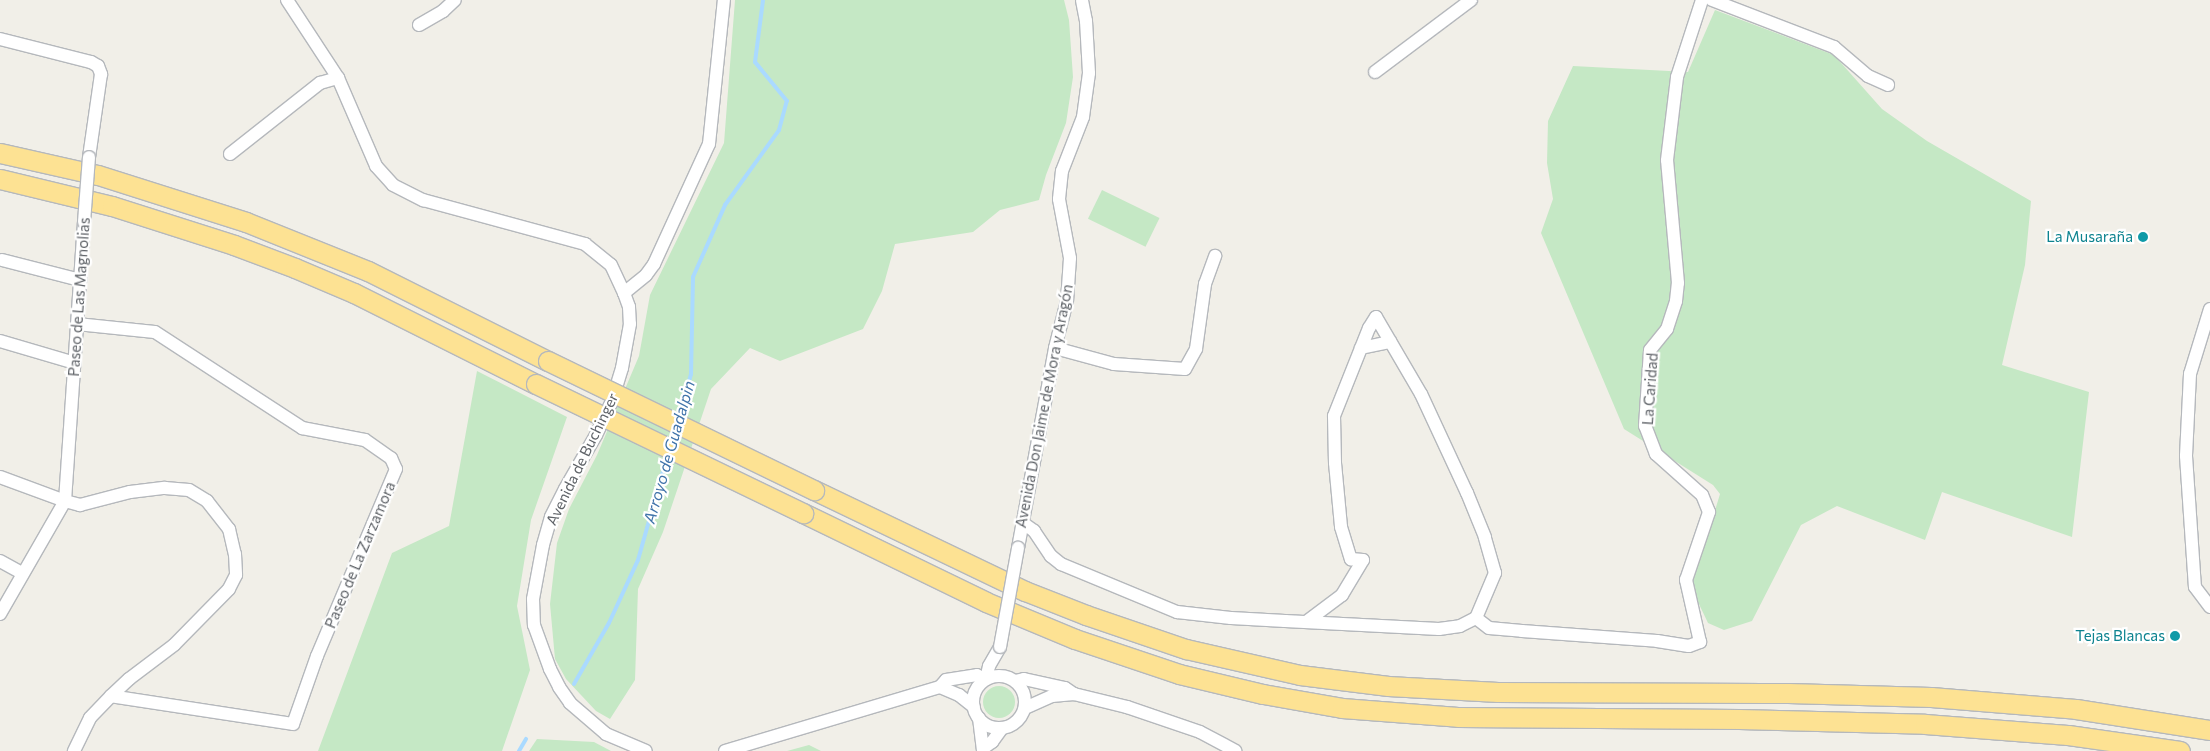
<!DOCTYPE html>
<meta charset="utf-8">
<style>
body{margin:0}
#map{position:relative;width:2210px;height:751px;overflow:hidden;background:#f1efe8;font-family:Commissioner,sans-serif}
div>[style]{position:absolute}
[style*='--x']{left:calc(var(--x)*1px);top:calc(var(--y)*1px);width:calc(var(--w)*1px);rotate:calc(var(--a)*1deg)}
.green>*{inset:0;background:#c5e8c5;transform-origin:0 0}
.round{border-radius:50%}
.stream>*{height:4px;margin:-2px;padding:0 2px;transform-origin:2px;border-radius:2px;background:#aadaff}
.roads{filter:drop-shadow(1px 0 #b5b8bc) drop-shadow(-1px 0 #b5b8bc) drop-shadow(0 1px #b5b8bc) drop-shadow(0 -1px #b5b8bc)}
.minor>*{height:12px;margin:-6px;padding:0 6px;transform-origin:6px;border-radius:6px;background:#fff}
.minor>.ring{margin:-6px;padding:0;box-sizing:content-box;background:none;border:12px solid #fff;border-radius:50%}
.highway>*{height:19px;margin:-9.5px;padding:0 9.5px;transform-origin:9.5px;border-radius:9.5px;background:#fde293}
.bridges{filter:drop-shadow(1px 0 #b5b8bc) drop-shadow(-1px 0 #b5b8bc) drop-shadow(0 1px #b5b8bc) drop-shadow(0 -1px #b5b8bc)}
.minor-bridge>*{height:12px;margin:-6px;padding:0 6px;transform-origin:6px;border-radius:6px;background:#fff}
.highway-bridge>*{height:19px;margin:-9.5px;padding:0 9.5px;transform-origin:9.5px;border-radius:9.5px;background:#fde293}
.dots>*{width:14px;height:14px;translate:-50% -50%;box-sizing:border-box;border:2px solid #fff;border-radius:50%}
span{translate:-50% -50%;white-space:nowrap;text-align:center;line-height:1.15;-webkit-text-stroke:4.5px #fff;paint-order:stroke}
.culture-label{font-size:15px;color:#0d838f}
.right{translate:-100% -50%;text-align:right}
.street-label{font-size:15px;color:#5f6368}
.water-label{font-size:16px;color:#4174aa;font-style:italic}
</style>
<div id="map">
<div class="green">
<div style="clip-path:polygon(735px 0,1064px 0,1069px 20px,1073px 77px,1066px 123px,1046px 175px,1039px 200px,1000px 210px,973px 232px,895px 244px,882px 291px,863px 329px,780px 361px,750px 348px,711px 389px,663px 532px,638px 589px,635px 680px,610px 719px,596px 711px,566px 679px,555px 659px,550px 604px,557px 543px,569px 509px,597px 455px,639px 356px,650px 295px,724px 143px)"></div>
<div style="clip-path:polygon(1715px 10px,1834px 55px,1882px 109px,1927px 141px,2031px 201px,2025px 265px,2002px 365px,2089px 392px,2072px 537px,1942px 492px,1925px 540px,1837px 506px,1801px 525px,1752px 621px,1724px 630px,1708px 623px,1698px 602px,1691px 578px,1703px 550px,1720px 494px,1713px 485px,1624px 429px,1541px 233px,1553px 199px,1547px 163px,1548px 121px,1573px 66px,1688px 72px)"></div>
<div style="left:1102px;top:190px;width:64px;height:32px;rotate:26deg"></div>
<div style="clip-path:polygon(477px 371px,567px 417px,531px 520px,517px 606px,530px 670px,502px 751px,318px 751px,392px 553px,449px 526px)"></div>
<div class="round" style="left:983px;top:686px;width:32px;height:32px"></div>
<div style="clip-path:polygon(537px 739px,594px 742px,611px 751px,529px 751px)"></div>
<div style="clip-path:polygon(809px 745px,821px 751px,787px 751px)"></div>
</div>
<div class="stream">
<div style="--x:679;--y:418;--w:46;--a:-74.7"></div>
<div style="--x:691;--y:374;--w:97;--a:-88.8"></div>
<div style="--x:693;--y:277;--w:79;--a:-66"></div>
<div style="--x:725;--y:205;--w:92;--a:-54.2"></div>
<div style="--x:779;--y:130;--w:30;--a:-75"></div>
<div style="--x:787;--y:101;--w:50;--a:-129.4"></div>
<div style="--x:755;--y:62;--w:63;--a:-82.6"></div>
<div style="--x:671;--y:444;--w:16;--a:-75"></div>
<div style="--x:574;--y:684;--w:70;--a:-60.2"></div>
<div style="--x:609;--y:623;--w:69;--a:-65.3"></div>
<div style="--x:638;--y:560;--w:111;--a:-74.3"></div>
<div style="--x:519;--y:751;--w:14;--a:-60"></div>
</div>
<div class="roads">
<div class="minor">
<div style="--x:287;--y:0;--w:93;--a:56.8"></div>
<div style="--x:338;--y:78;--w:96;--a:66.6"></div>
<div style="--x:376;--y:166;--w:25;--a:48"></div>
<div style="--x:393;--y:185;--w:34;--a:27"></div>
<div style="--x:423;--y:200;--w:168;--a:15.2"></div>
<div style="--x:585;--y:244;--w:33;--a:39"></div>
<div style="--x:611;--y:265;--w:31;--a:65"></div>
<div style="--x:624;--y:293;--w:15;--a:70"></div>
<div style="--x:629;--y:307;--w:17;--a:87"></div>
<div style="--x:630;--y:324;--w:45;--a:100.3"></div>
<div style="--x:622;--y:368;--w:37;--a:107"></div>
<div style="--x:611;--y:403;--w:35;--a:115"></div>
<div style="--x:596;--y:435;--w:62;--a:119.9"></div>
<div style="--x:565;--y:489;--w:31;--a:117"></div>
<div style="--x:551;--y:517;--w:29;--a:106"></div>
<div style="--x:543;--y:545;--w:55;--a:100.5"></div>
<div style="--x:533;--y:599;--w:26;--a:88"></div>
<div style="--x:534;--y:625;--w:47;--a:70"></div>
<div style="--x:550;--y:669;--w:20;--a:63"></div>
<div style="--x:559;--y:687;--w:19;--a:55"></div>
<div style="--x:570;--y:703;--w:48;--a:40.7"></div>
<div style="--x:606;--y:734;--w:43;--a:23"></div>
<div style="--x:1712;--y:0;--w:131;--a:21.1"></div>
<div style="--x:1834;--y:47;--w:45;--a:40.5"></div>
<div style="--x:1868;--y:76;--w:22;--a:24"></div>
<div style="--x:419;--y:25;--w:28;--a:-30"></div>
<div style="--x:443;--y:11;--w:16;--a:-43"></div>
<div style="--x:0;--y:39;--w:94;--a:14.2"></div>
<div style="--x:91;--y:62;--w:8;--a:30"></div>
<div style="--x:98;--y:66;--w:9;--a:69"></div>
<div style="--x:101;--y:74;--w:84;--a:98.2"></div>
<div style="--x:1375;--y:72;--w:120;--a:-36.9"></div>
<div style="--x:230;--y:154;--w:115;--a:-38.3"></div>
<div style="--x:320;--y:83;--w:19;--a:-16"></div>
<div style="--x:2;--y:260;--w:81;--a:14.4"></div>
<div style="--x:624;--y:293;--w:28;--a:-39"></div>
<div style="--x:646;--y:275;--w:14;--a:-54"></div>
<div style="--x:654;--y:264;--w:132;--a:-65.4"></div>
<div style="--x:709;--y:144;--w:145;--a:-84.1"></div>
<div style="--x:2210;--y:309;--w:68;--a:107.1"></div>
<div style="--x:2190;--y:374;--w:82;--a:92.8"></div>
<div style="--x:2186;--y:456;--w:131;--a:86.1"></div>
<div style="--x:2195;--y:587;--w:25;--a:53"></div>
<div style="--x:77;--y:324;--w:78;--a:5.9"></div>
<div style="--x:155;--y:332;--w:176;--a:33.1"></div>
<div style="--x:302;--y:428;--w:64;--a:10.8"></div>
<div style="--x:365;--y:440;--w:32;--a:35"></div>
<div style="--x:391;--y:458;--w:12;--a:66"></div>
<div style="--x:396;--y:469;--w:203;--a:112.9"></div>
<div style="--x:317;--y:656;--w:72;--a:109.4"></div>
<div style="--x:293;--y:724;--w:184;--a:-171.3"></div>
<div style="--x:0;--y:341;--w:78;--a:16.3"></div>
<div style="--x:1055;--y:348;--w:61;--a:15.2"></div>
<div style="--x:1114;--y:364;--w:71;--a:4"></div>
<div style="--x:1185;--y:369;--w:23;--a:-61"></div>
<div style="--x:1196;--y:349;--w:66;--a:-82.1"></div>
<div style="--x:1205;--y:284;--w:30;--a:-70"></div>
<div style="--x:1361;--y:348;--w:30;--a:-12"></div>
<div style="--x:0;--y:477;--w:69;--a:20.3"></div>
<div style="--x:65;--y:501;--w:16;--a:15"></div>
<div style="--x:80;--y:505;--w:52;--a:-14.6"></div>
<div style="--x:130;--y:492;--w:35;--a:-7"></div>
<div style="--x:165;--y:488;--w:24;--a:5"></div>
<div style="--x:189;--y:490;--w:21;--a:31"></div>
<div style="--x:207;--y:501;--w:36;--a:52"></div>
<div style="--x:229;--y:529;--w:26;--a:77"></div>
<div style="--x:235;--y:554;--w:21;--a:87"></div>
<div style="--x:236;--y:575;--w:16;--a:117"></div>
<div style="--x:229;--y:589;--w:78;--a:134.5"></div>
<div style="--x:174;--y:645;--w:56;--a:142.9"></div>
<div style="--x:129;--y:679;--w:25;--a:137"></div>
<div style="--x:111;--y:696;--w:30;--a:134"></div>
<div style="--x:90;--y:718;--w:37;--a:116"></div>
<div style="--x:1023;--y:523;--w:14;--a:36"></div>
<div style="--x:1034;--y:531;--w:30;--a:56"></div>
<div style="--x:1051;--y:556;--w:13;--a:39"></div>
<div style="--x:1061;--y:564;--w:126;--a:22.5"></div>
<div style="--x:1177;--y:612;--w:54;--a:6.3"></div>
<div style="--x:1231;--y:618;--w:54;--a:3.2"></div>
<div style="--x:1285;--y:621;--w:154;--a:3"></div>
<div style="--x:1439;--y:629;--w:21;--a:-8"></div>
<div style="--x:1460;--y:626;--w:18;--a:-27"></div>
<div style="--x:1476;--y:618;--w:49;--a:-67.1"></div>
<div style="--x:1495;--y:573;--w:37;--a:-106"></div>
<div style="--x:1485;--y:537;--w:48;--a:-112.2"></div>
<div style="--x:1467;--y:493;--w:109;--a:-114.9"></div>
<div style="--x:1421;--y:394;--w:89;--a:-120.3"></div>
<div style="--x:1376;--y:317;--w:13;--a:122"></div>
<div style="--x:1369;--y:328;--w:95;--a:111.7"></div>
<div style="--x:1334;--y:416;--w:47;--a:88.8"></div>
<div style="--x:1335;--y:463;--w:64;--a:84.6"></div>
<div style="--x:1341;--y:527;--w:34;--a:73"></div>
<div style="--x:1351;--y:559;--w:12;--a:5"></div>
<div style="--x:1363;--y:560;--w:41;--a:121"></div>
<div style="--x:1342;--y:595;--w:45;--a:143.1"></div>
<div style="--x:1018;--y:548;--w:203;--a:-79.5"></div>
<div style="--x:1055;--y:348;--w:49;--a:-75.7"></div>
<div style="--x:1067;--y:301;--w:43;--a:-86"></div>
<div style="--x:1070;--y:258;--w:60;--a:-100.6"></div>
<div style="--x:1059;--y:199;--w:28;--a:-84"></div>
<div style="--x:1062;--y:171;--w:58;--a:-68.7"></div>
<div style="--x:1083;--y:117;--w:44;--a:-82.2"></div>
<div style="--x:1089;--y:73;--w:52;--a:-93.3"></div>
<div style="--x:1086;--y:21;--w:21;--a:-101"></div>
<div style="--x:0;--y:561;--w:26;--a:29"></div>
<div style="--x:0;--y:614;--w:130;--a:-60.1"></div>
<div style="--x:65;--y:501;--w:280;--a:-86.1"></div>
<div style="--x:1476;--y:618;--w:16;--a:38"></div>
<div style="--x:1489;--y:628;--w:33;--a:5"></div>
<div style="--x:1522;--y:631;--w:135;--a:4.2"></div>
<div style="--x:1657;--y:641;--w:32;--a:9"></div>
<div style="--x:1689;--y:646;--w:12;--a:-20"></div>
<div style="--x:1700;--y:642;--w:64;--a:-102.7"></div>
<div style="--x:1686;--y:580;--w:72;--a:-71.3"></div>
<div style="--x:1709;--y:512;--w:18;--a:-112"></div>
<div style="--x:1702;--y:495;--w:62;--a:-138.3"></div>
<div style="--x:1656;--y:454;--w:30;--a:-111"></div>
<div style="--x:1645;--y:426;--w:76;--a:-86.2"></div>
<div style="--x:1650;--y:350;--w:27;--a:-51"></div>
<div style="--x:1667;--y:329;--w:29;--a:-72"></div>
<div style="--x:1676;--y:301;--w:18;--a:-84"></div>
<div style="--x:1678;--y:283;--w:123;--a:-95.1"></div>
<div style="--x:1667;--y:160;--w:84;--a:-83.1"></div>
<div style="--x:1677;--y:77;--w:81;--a:-72"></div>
<div class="ring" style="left:973px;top:676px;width:40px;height:40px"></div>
<div style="--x:986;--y:679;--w:13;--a:-77"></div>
<div style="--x:989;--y:666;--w:22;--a:-60"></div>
<div style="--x:1015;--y:681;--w:9;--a:-13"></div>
<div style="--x:1024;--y:679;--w:42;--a:12.4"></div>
<div style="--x:1065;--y:688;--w:11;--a:34"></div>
<div style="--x:1074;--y:694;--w:55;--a:13.8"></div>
<div style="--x:1127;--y:707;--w:77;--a:18.9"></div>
<div style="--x:1200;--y:732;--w:40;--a:28"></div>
<div style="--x:940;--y:687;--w:21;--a:23"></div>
<div style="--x:959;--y:695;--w:19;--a:39"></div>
<div style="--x:1025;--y:708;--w:30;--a:-24"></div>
<div style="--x:1052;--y:696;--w:22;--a:-5"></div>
<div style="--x:979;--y:718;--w:33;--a:83"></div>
<div style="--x:985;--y:747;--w:9;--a:-36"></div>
<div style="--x:992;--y:742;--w:17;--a:-54"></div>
<div style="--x:725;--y:751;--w:224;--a:-16.6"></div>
<div style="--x:940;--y:687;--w:9;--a:-49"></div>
<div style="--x:946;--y:680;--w:31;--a:-9"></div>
<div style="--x:977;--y:675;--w:9;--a:32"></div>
</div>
<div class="highway">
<div style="--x:0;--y:153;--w:100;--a:12.7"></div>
<div style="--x:98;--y:175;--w:155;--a:17.6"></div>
<div style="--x:246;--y:222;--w:131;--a:21.9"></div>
<div style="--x:368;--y:271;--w:201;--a:26.6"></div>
<div style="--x:0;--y:179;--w:115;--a:13.6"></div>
<div style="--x:112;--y:206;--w:128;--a:17.7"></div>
<div style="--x:234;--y:245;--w:65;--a:20.7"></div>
<div style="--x:295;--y:268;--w:64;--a:23"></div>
<div style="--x:354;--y:293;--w:203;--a:26.6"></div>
<div style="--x:814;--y:490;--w:234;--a:25.6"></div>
<div style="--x:1025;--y:591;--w:66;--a:21.5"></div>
<div style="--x:1086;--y:615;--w:106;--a:18.8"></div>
<div style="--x:1186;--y:649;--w:117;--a:12.8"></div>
<div style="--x:1300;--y:675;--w:89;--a:7.1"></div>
<div style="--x:1388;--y:686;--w:110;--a:3.1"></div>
<div style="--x:1498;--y:692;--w:290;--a:0.2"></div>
<div style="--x:1788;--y:693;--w:143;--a:1.6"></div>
<div style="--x:1931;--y:697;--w:145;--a:4.7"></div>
<div style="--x:2076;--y:709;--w:136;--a:8.9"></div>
<div style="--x:803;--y:513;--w:203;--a:25.9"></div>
<div style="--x:986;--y:602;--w:96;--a:22.6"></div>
<div style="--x:1075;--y:639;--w:110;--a:18.6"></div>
<div style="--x:1179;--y:674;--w:86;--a:13.4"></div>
<div style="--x:1263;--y:694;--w:80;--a:10"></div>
<div style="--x:1342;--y:708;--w:116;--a:4.4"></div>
<div style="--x:1458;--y:717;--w:281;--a:0.4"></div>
<div style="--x:1739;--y:719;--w:186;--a:1.5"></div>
<div style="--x:1925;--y:724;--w:143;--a:4.4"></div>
<div style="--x:2068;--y:735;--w:113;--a:8.1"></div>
</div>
</div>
<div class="bridges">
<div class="minor-bridge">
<div style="--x:84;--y:222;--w:65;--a:-85.6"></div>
<div style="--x:1000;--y:647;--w:101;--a:-79.7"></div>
</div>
<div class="highway-bridge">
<div style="--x:548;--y:361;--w:296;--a:25.9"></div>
<div style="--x:536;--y:384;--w:297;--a:25.8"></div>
</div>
</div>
<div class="dots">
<div style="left:2143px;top:237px;background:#0f9aa8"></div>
<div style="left:2175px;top:636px;background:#0f9aa8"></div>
</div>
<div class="culture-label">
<span class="right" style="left:2133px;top:237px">La Musaraña</span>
<span class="right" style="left:2165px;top:636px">Tejas Blancas</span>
</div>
<div class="street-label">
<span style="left:79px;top:297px;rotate:-86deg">Paseo de Las Magnolias</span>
<span style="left:1650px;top:389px;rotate:-86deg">La Caridad</span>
<span style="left:1044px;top:406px;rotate:-79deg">Avenida Don Jaime de Mora y Aragón</span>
<span style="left:582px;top:459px;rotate:-64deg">Avenida de Buchinger</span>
<span style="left:360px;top:555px;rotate:-67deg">Paseo de La Zarzamora</span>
</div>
<div class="water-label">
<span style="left:669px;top:452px;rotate:-74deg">Arroyo de Guadalpin</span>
</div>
</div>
